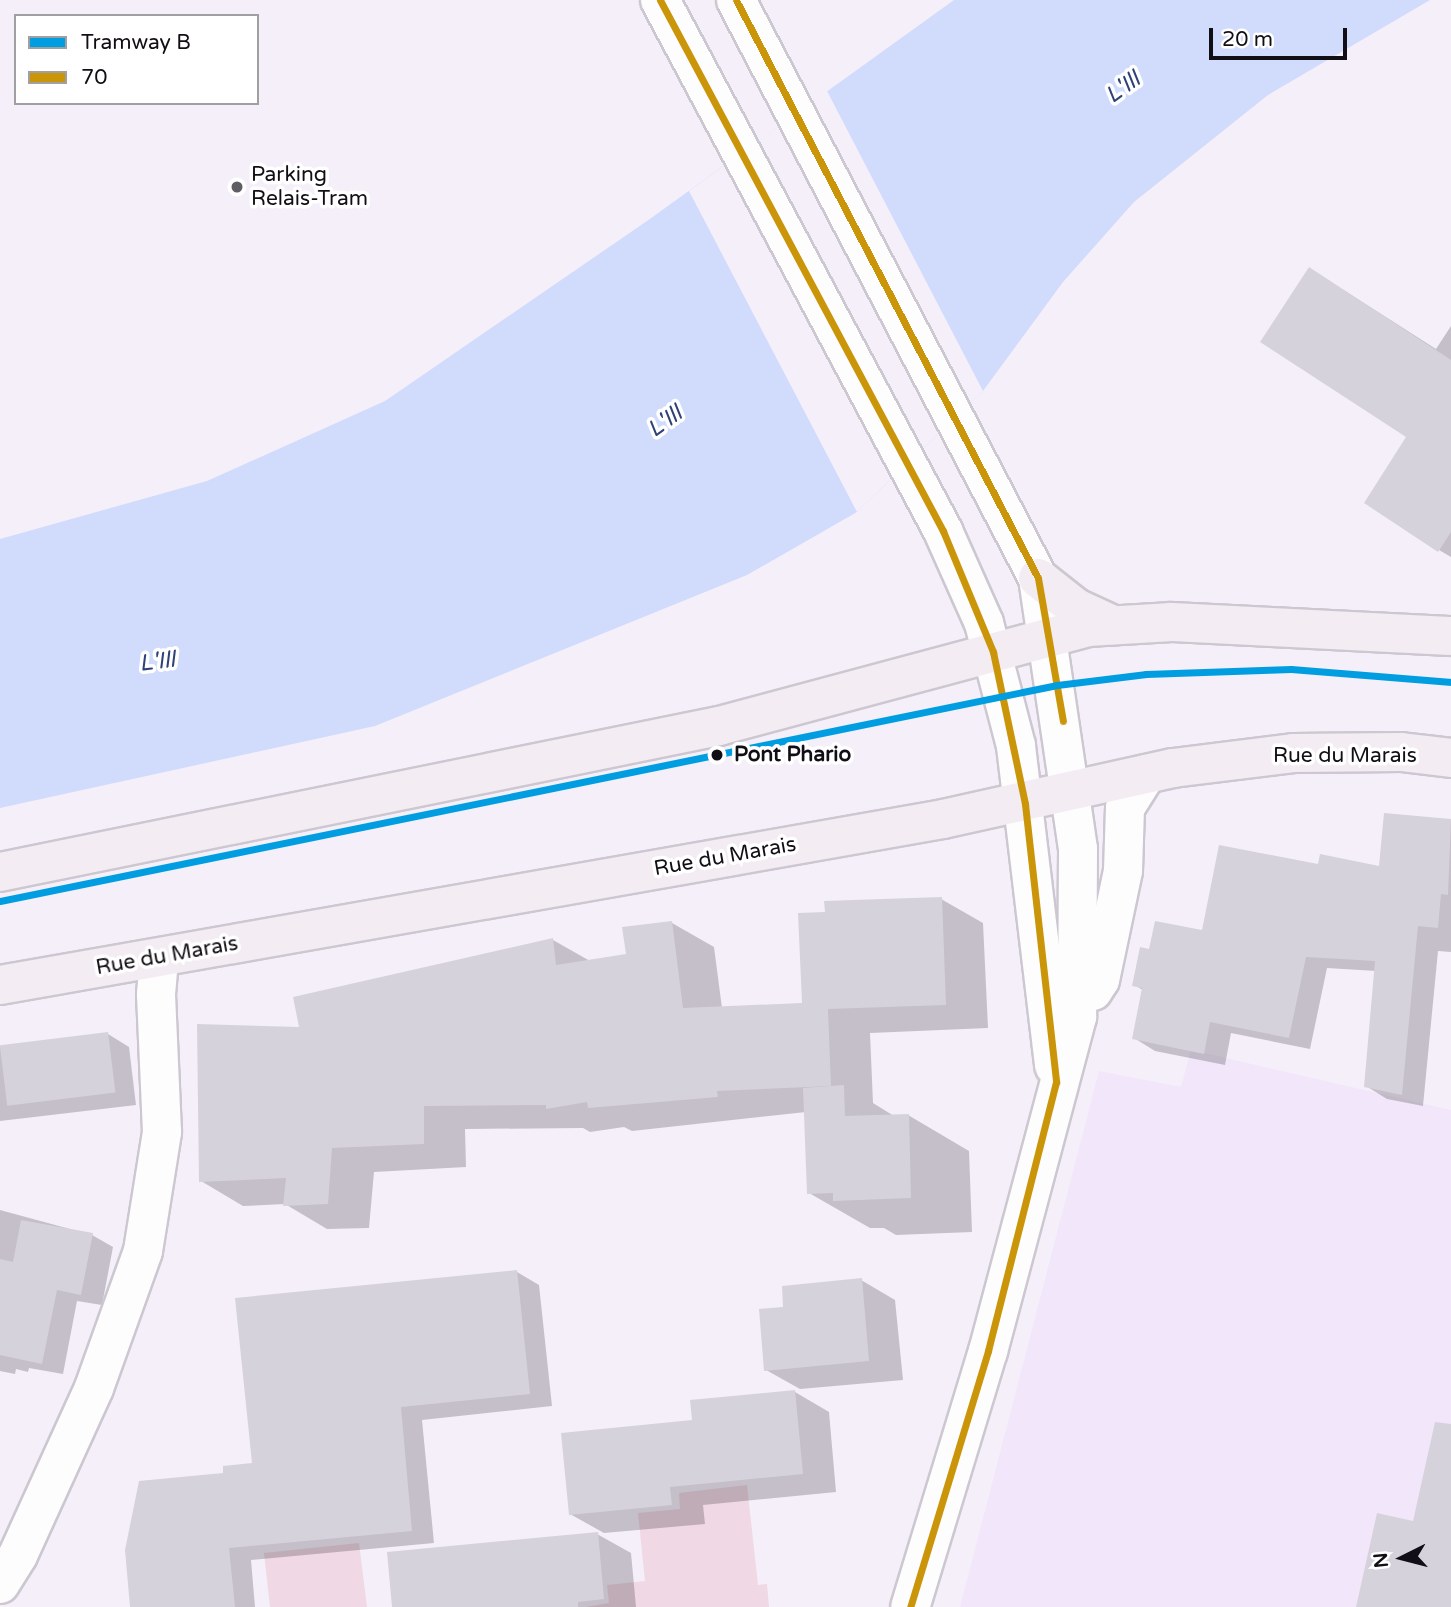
<!DOCTYPE html>
<style>
body{margin:0}
#map{position:relative;width:1451px;height:1607px;overflow:hidden;background:#f5effa;font-family:"Varela Round",sans-serif}
div>[style]{position:absolute}
[style*='--x']{left:calc(var(--x)*1px);top:calc(var(--y)*1px);width:calc(var(--w)*1px);rotate:calc(var(--a)*1deg)}
.built>*{inset:0;background:#f2e6fb}
.green>*{inset:0;background:#f0d8e5}
.water>*{inset:0;background:#d1dbfc}
.pier>*{inset:0;background:#f5effa}
.shadow>*{inset:0;background:#0003}
.building>*{inset:0;background:#d6d2dc;transform-origin:0 0}
.roads{filter:drop-shadow(2px 0 #ccc7d0) drop-shadow(-2px 0 #ccc7d0) drop-shadow(0 2px #ccc7d0) drop-shadow(0 -2px #ccc7d0)}
.minor>*{height:38px;margin:-19px;padding:0 19px;transform-origin:19px;border-radius:19px;background:#fefdfe}
.secondary>*{height:38px;margin:-19px;padding:0 19px;transform-origin:19px;border-radius:19px;background:#fefdfe}
.primary>*{height:38px;margin:-19px;padding:0 19px;transform-origin:19px;border-radius:19px;background:#f3ecf3}
.bus-1>*{height:7px;margin:-3.5px;padding:0 3.5px;transform-origin:3.5px;border-radius:3.5px;background:#ca9508}
.tram-1>*{height:7px;margin:-3.5px;padding:0 3.5px;transform-origin:3.5px;border-radius:3.5px;background:#009ee0}
.dots>*{width:19px;height:19px;translate:-50% -50%;box-sizing:border-box;border:4px solid #fff;border-radius:50%}
span{translate:-50% -50%;white-space:nowrap;text-align:center;line-height:1.15;-webkit-text-stroke:7px #fff;paint-order:stroke}
.poi-label{font-size:21px;color:#120e15}
.left{translate:0 -50%;text-align:left}
.stop-label{font-size:21px;color:#120e15;font-weight:700}
.street-label{font-size:21px;color:#120e15}
.water-label{font-size:23px;color:#2f4276;font-style:italic}
.legend{position:absolute;left:14px;top:14px;width:245px;height:91px;box-sizing:border-box;background:#fff;border:2px solid #a09fa1;margin:0;padding:9px 12px;list-style:none;font-size:21px;color:#120e15}
.legend li{display:flex;align-items:center;gap:14px;height:35px}
.legend b{width:35px;border:2px solid #a09fa1}
.north{position:absolute;left:1367px;top:1523px;width:70px;height:70px;-webkit-text-stroke:5px #fff;paint-order:stroke;rotate:264deg;font-size:19px;font-weight:700;line-height:28px;text-align:center;color:#120e15}
.north::after{content:'';display:block;margin:auto;width:24px;height:32px;background:#120e15;clip-path:polygon(50% 0,100% 100%,50% 72%,0 100%)}
.scale{position:absolute;left:1209px;top:28px;width:138px;height:32px;box-sizing:border-box;border:4px solid #120e15;border-top:0;padding-left:9px;font-size:21px;line-height:24px;white-space:nowrap;color:#120e15;-webkit-text-stroke:5px #fff;paint-order:stroke}
</style>
<div id="map">
<div class="built">
<div style="clip-path:polygon(1191px 1050px,1451px 1110px,1451px 1607px,960px 1607px,1099px 1071px,1181px 1087px)"></div>
</div>
<div class="green">
<div style="clip-path:polygon(747px 1485px,758px 1585px,767px 1584px,769px 1607px,586px 1607px,609px 1603px,607px 1585px,645px 1581px,638px 1513px,680px 1509px,679px 1493px)"></div>
<div style="clip-path:polygon(359px 1543px,367px 1607px,270px 1607px,264px 1553px)"></div>
</div>
<div class="water">
<div style="clip-path:polygon(954px 0,1430px 0,1268px 95px,1134px 202px,1063px 282px,983px 391px,857px 512px,747px 575px,375px 726px,0 808px,0 539px,207px 481px,385px 401px,647px 221px)"></div>
</div>
<div class="pier">
<div style="clip-path:polygon(827px 91px,983px 391px,857px 512px,689px 191px)"></div>
</div>
<div class="shadow">
<div style="clip-path:polygon(1342px 289px,1436px 349px,1451px 326px,1451px 557px,1439px 550px,1409px 437px)"></div>
<div style="clip-path:polygon(1386px 815px,1451px 821px,1451px 952px,1438px 951px,1423px 1106px,1387px 1099px,1366px 1086px,1376px 971px,1327px 968px,1310px 1049px,1231px 1033px,1225px 1065px,1155px 1051px,1134px 1038px,1143px 990px,1134px 985px,1151px 951px,1203px 932px,1319px 866px,1380px 868px)"></div>
<div style="clip-path:polygon(941px 899px,983px 923px,988px 1028px,870px 1033px,873px 1103px,894px 1116px,908px 1115px,969px 1151px,972px 1232px,896px 1235px,884px 1228px,870px 1228px,809px 1193px,806px 1112px,632px 1131px,624px 1127px,590px 1132px,583px 1128px,465px 1129px,466px 1167px,374px 1172px,369px 1228px,327px 1229px,285px 1204px,243px 1206px,201px 1181px,301px 1029px,553px 940px,590px 961px,628px 955px,672px 923px,714px 947px,722px 1008px,804px 1005px,826px 913px)"></div>
<div style="clip-path:polygon(108px 1034px,129px 1047px,136px 1105px,0 1121px,0 1047px)"></div>
<div style="clip-path:polygon(0 1210px,92px 1235px,113px 1247px,102px 1305px,77px 1301px,63px 1374px,29px 1368px,28px 1372px,16px 1369px,15px 1374px,0 1371px)"></div>
<div style="clip-path:polygon(517px 1272px,539px 1285px,552px 1406px,422px 1420px,434px 1543px,251px 1560px,255px 1607px,132px 1607px,225px 1474px,254px 1464px)"></div>
<div style="clip-path:polygon(861px 1280px,895px 1300px,903px 1380px,800px 1389px,766px 1370px,785px 1308px)"></div>
<div style="clip-path:polygon(795px 1392px,829px 1412px,836px 1492px,703px 1505px,705px 1524px,604px 1533px,570px 1514px,694px 1422px)"></div>
<div style="clip-path:polygon(597px 1534px,631px 1553px,636px 1607px,394px 1607px)"></div>
</div>
<div class="building">
<div style="clip-path:polygon(1309px 267px,1451px 360px,1451px 532px,1438px 552px,1364px 503px,1406px 437px,1260px 342px)"></div>
<div style="clip-path:polygon(1384px 813px,1451px 819px,1448px 895px,1441px 894px,1438px 928px,1418px 926px,1402px 1095px,1364px 1087px,1375px 961px,1306px 957px,1289px 1038px,1210px 1022px,1204px 1054px,1132px 1039px,1142px 988px,1132px 986px,1140px 947px,1149px 949px,1155px 921px,1202px 930px,1219px 845px,1318px 864px,1320px 854px,1379px 866px)"></div>
<div style="clip-path:polygon(942px 897px,946px 1005px,828px 1009px,831px 1086px,717px 1091px,718px 1097px,588px 1108px,587px 1102px,546px 1109px,546px 1105px,424px 1106px,424px 1144px,332px 1148px,328px 1204px,283px 1206px,286px 1178px,199px 1182px,197px 1024px,299px 1027px,293px 997px,553px 938px,556px 965px,626px 954px,622px 927px,672px 921px,683px 1008px,802px 1003px,798px 913px,825px 912px,824px 901px)"></div>
<div style="left:108px;top:1032px;width:61px;height:109px;rotate:83deg"></div>
<div style="clip-path:polygon(844px 1085px,845px 1116px,909px 1114px,911px 1198px,833px 1201px,833px 1193px,807px 1194px,803px 1088px)"></div>
<div style="clip-path:polygon(21px 1220px,93px 1233px,81px 1295px,57px 1290px,42px 1364px,0 1355px,0 1259px,13px 1262px)"></div>
<div style="clip-path:polygon(517px 1270px,530px 1394px,401px 1407px,412px 1531px,229px 1548px,235px 1607px,130px 1607px,125px 1550px,139px 1481px,223px 1473px,223px 1466px,252px 1463px,235px 1298px)"></div>
<div style="clip-path:polygon(862px 1278px,869px 1361px,764px 1371px,759px 1309px,783px 1307px,782px 1286px)"></div>
<div style="clip-path:polygon(795px 1390px,803px 1474px,670px 1487px,672px 1505px,569px 1515px,561px 1433px,692px 1420px,690px 1400px)"></div>
<div style="clip-path:polygon(1435px 1422px,1451px 1424px,1451px 1607px,1356px 1607px,1377px 1513px,1413px 1521px)"></div>
<div style="clip-path:polygon(598px 1532px,604px 1599px,578px 1602px,578px 1607px,392px 1607px,387px 1552px)"></div>
</div>
<div class="roads">
<div class="minor">
<div style="--x:0;--y:1584;--w:34;--a:-58"></div>
<div style="--x:18;--y:1555;--w:183;--a:-65.5"></div>
<div style="--x:94;--y:1388;--w:145;--a:-70.3"></div>
<div style="--x:143;--y:1251;--w:121;--a:-80.9"></div>
<div style="--x:162;--y:1132;--w:138;--a:-92.5"></div>
<div style="--x:156;--y:994;--w:36;--a:-85"></div>
</div>
<div class="secondary">
<div style="--x:660;--y:0;--w:602;--a:61.94"></div>
<div style="--x:943;--y:531;--w:101;--a:66"></div>
<div style="--x:984;--y:623;--w:127;--a:75.4"></div>
<div style="--x:1016;--y:746;--w:322;--a:83.2"></div>
<div style="--x:736;--y:0;--w:652;--a:62.41"></div>
<div style="--x:1038;--y:578;--w:274;--a:81.6"></div>
<div style="--x:1078;--y:849;--w:168;--a:90.3"></div>
<div style="--x:1077;--y:1017;--w:346;--a:104.9"></div>
<div style="--x:988;--y:1351;--w:268;--a:106.9"></div>
<div style="--x:1093;--y:991;--w:13;--a:-58"></div>
<div style="--x:1100;--y:980;--w:111;--a:-78.1"></div>
<div style="--x:1123;--y:871;--w:63;--a:-88.2"></div>
<div style="--x:1125;--y:808;--w:40;--a:-58"></div>
</div>
<div class="primary">
<div style="--x:1038;--y:578;--w:48;--a:38.3"></div>
<div style="--x:1076;--y:608;--w:41;--a:24.7"></div>
<div style="--x:0;--y:872;--w:734;--a:-11.48"></div>
<div style="--x:719;--y:726;--w:382;--a:-15"></div>
<div style="--x:1088;--y:627;--w:84;--a:-3.4"></div>
<div style="--x:1172;--y:622;--w:279;--a:2.9"></div>
<div style="--x:0;--y:985;--w:957;--a:-9.98"></div>
<div style="--x:943;--y:819;--w:236;--a:-12.5"></div>
<div style="--x:1173;--y:768;--w:121;--a:-7.1"></div>
<div style="--x:1293;--y:753;--w:108;--a:-0.5"></div>
<div style="--x:1401;--y:752;--w:50;--a:6.8"></div>
</div>
</div>
<div class="bus-1">
<div style="--x:660;--y:0;--w:602;--a:61.94"></div>
<div style="--x:943;--y:531;--w:131;--a:67.5"></div>
<div style="--x:993;--y:652;--w:155;--a:78.1"></div>
<div style="--x:1025;--y:804;--w:280;--a:83.6"></div>
<div style="--x:1056;--y:1082;--w:277;--a:104.2"></div>
<div style="--x:988;--y:1351;--w:268;--a:106.9"></div>
<div style="--x:736;--y:0;--w:652;--a:62.41"></div>
<div style="--x:1038;--y:578;--w:145;--a:80.1"></div>
</div>
<div class="tram-1">
<div style="--x:0;--y:901;--w:1079;--a:-11.55"></div>
<div style="--x:1057;--y:685;--w:90;--a:-7"></div>
<div style="--x:1146;--y:674;--w:145;--a:-2"></div>
<div style="--x:1291;--y:669;--w:161;--a:4.6"></div>
</div>
<div class="dots">
<div style="left:237px;top:187px;background:#615d65"></div>
<div style="left:717px;top:755px;background:#120e15"></div>
</div>
<div class="poi-label">
<span class="left" style="left:251px;top:187px">Parking<br>Relais-Tram</span>
</div>
<div class="stop-label">
<span class="left" style="left:734px;top:755px">Pont Phario</span>
</div>
<div class="street-label">
<span style="left:1345px;top:756px">Rue du Marais</span>
<span style="left:725px;top:857px;rotate:-10deg">Rue du Marais</span>
<span style="left:167px;top:956px;rotate:-10deg">Rue du Marais</span>
</div>
<div class="water-label">
<span style="left:1123px;top:88px;rotate:-36deg">L'Ill</span>
<span style="left:665px;top:422px;rotate:-36deg">L'Ill</span>
<span style="left:157px;top:662px;rotate:-7deg">L'Ill</span>
</div>
<ul class="legend">
<li><b style="height:9px;background:#009ee0"></b>Tramway B</li>
<li><b style="height:9px;background:#ca9508"></b>70</li>
</ul>
<div class="north">N</div>
<div class="scale">20 m</div>
</div>
